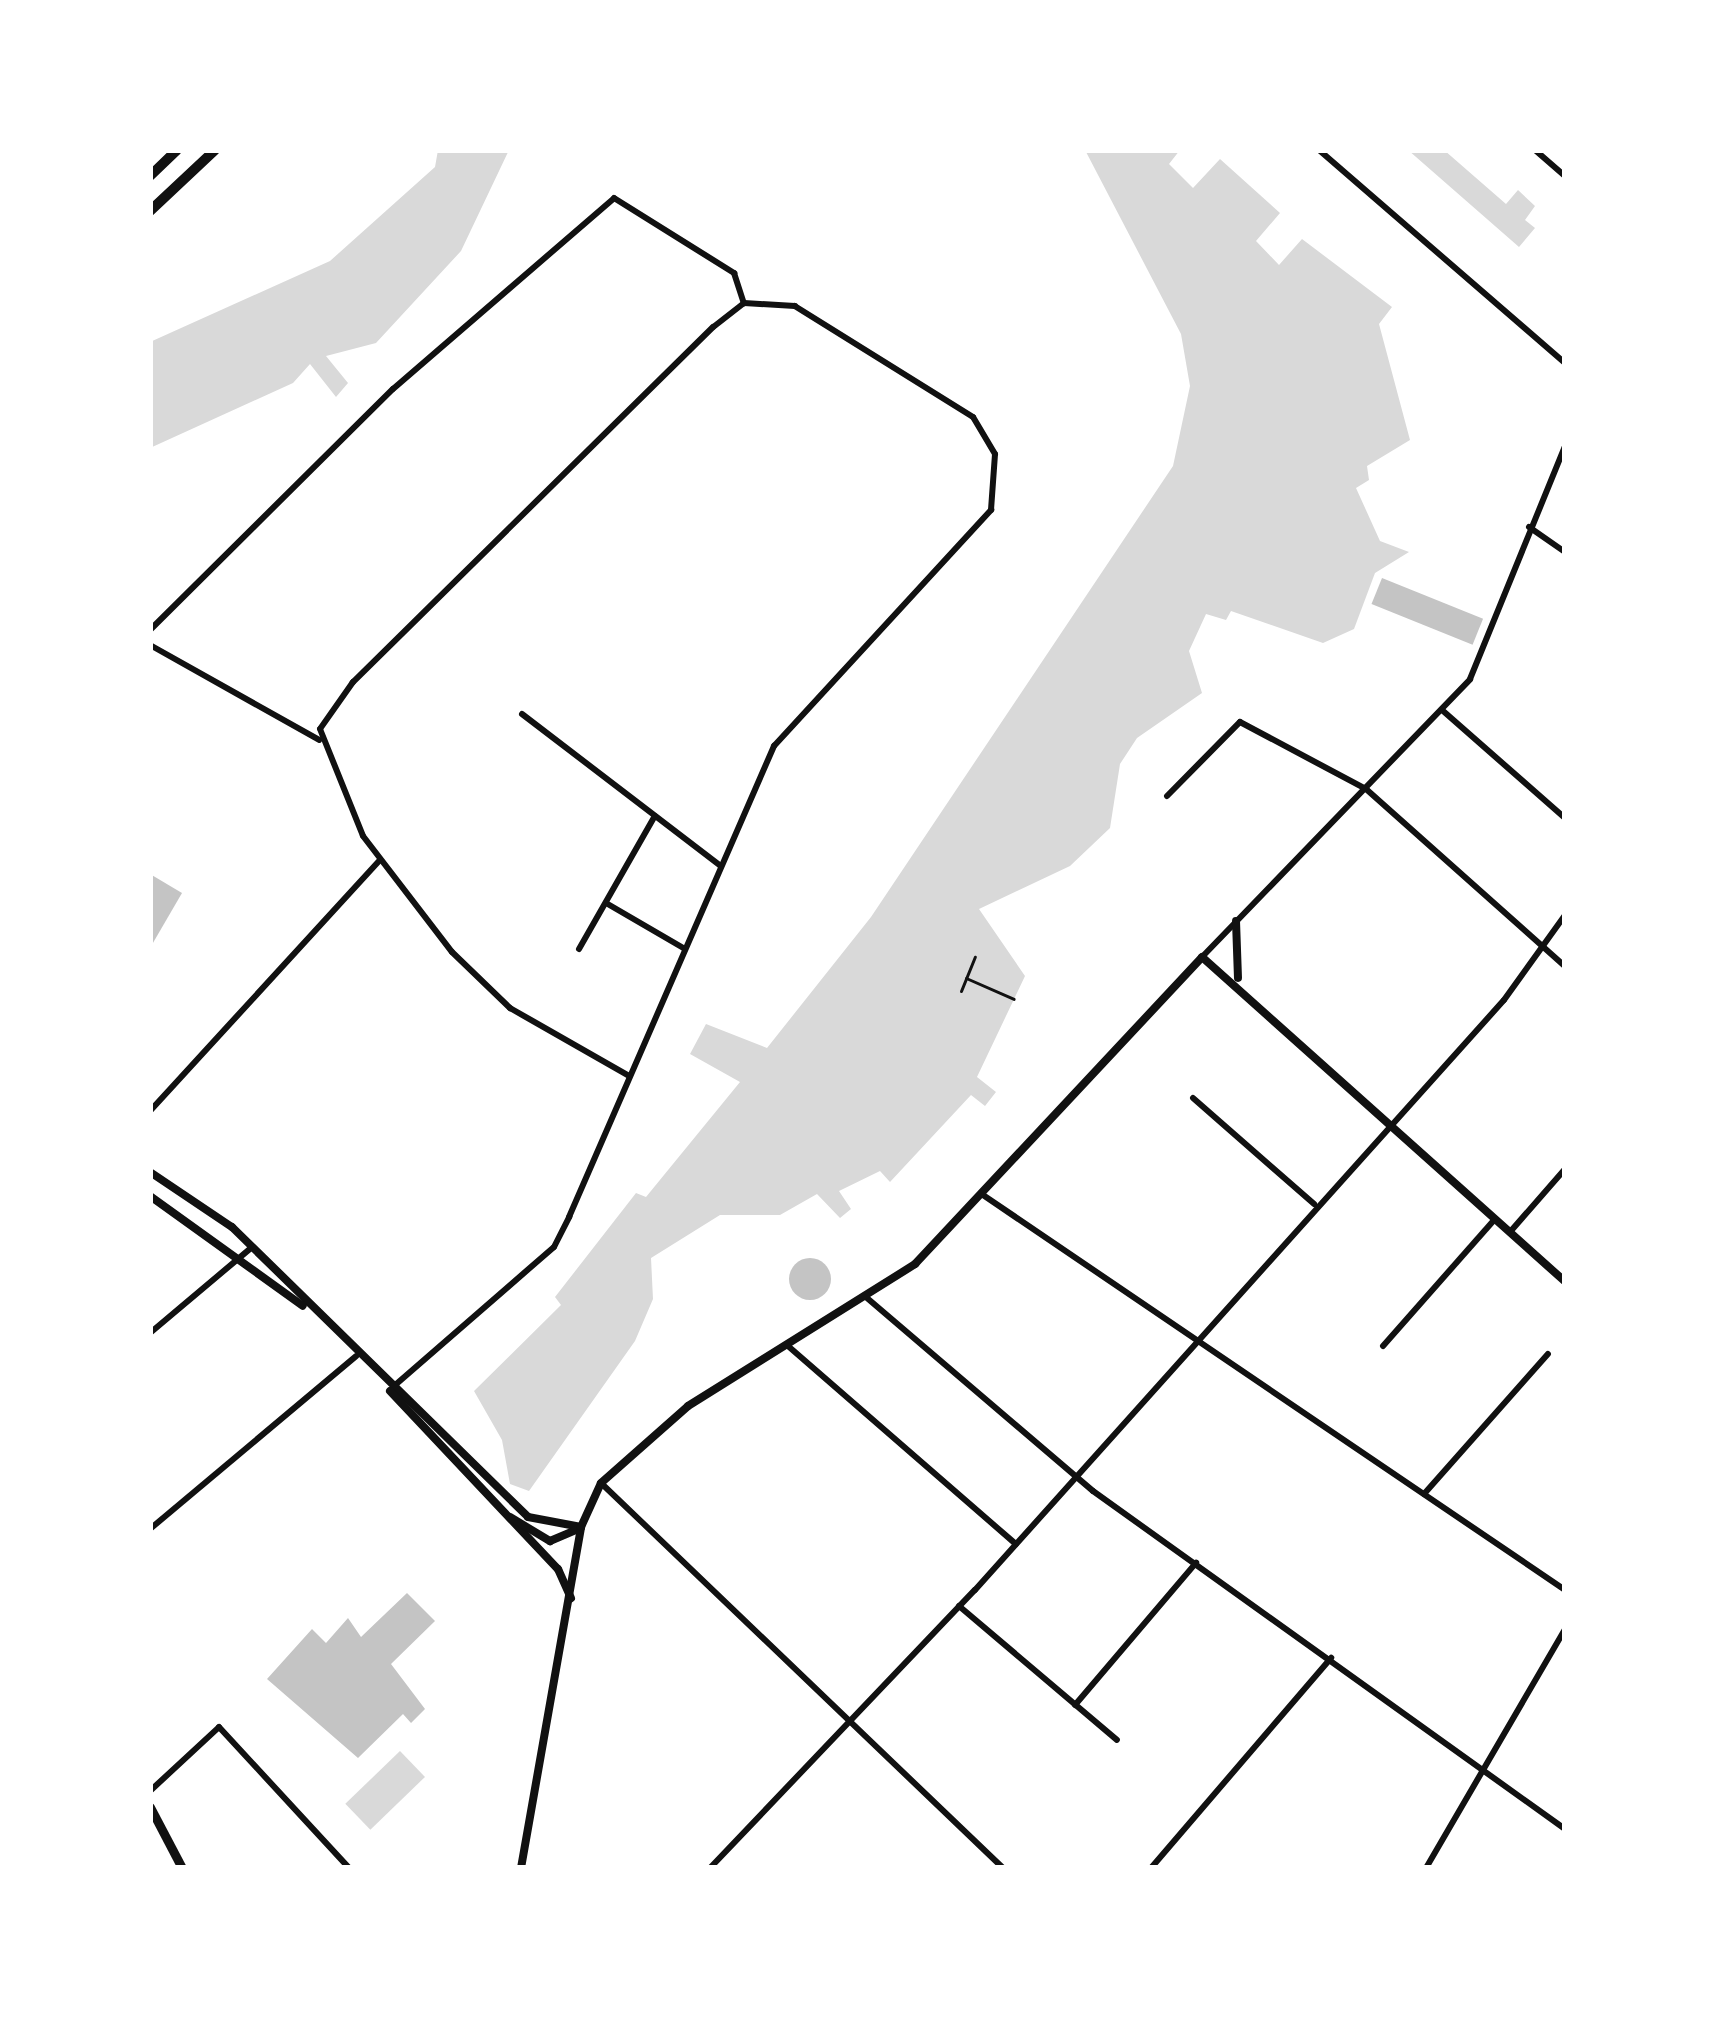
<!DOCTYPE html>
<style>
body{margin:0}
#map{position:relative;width:1715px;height:2018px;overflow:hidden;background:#fff;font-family:Rubik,sans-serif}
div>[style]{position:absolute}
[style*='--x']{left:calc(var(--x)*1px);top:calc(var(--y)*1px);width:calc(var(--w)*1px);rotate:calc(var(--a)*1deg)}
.water>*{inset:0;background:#d9d9d9;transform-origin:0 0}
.building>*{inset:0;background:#c4c4c4;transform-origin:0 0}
.round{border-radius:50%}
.path>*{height:3px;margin:-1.5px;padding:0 1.5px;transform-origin:1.5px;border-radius:1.5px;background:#111}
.minor>*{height:6px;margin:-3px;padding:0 3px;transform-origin:3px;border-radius:3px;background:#111}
.tertiary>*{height:6px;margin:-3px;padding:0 3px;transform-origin:3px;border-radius:3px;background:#111}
.secondary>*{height:8px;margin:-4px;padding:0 4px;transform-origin:4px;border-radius:4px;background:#111}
.primary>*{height:9px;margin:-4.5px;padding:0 4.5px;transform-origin:4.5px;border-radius:4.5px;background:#111}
.motorway>*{height:10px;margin:-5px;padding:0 5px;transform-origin:5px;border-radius:5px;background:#111}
span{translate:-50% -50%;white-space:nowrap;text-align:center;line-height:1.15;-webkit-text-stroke:9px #fff;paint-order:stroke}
.frame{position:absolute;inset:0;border:153px solid #fff;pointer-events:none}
</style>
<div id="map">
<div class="water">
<div style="clip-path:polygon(438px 150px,509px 150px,461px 251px,376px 343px,326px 356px,348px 383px,336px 397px,310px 364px,293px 383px,150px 448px,150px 342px,330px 261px,435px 167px)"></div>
<div style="clip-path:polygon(1085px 150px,1180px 150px,1169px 164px,1193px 188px,1220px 159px,1280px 213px,1256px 241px,1279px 265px,1302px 239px,1392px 307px,1379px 324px,1410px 440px,1367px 466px,1369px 480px,1356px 488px,1380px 541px,1409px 552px,1375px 573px,1354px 629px,1323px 643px,1231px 611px,1226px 620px,1206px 614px,1189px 651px,1202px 693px,1137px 738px,1120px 764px,1110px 828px,1070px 866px,979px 909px,1025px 976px,977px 1077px,996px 1092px,985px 1106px,971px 1095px,890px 1182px,880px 1171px,839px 1191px,851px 1209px,840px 1218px,817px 1194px,780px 1215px,720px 1215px,651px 1258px,653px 1299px,635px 1341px,529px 1491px,510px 1484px,502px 1440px,474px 1391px,561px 1305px,555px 1297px,636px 1193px,646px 1197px,740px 1082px,690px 1054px,706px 1024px,767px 1048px,871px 917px,1173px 466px,1190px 386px,1181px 334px)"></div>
<div style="clip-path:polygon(1408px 150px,1444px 150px,1506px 204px,1518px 190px,1535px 206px,1525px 220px,1535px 228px,1519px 247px)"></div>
<div style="left:400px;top:1751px;width:36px;height:76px;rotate:46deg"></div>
</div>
<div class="building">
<div style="left:1382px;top:578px;width:109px;height:28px;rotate:22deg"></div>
<div style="clip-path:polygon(150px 874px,182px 893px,150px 948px)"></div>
<div class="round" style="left:789px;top:1258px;width:42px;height:42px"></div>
<div style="clip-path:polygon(407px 1593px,435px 1621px,391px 1664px,425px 1709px,411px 1723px,403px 1714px,358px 1758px,267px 1679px,312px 1629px,326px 1643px,348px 1618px,361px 1637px)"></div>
</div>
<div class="path">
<div style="--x:966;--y:978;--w:52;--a:23.6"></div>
<div style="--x:961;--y:991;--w:37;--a:-68"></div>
</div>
<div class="minor">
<div style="--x:1319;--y:150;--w:325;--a:40.9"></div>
<div style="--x:1535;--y:150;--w:40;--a:41"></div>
<div style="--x:1529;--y:527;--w:44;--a:34.8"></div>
<div style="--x:150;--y:630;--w:342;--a:-44.8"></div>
<div style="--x:393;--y:389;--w:292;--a:-40.8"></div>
<div style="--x:614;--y:198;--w:142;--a:32"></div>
<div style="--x:734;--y:273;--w:32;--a:72"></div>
<div style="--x:150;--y:645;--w:194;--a:29.3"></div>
<div style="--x:1442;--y:710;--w:164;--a:41.3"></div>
<div style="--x:522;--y:714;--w:250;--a:37.4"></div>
<div style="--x:1167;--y:796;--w:104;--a:-45.4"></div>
<div style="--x:1240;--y:722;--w:143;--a:28"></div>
<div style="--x:1366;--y:789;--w:266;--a:41.7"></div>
<div style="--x:606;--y:903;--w:91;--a:30.2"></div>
<div style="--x:579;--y:949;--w:153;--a:-60.3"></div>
<div style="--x:1193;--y:1098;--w:161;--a:41.2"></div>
<div style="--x:150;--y:1111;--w:340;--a:-47.5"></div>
<div style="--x:983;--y:1195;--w:703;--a:34.16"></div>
<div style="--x:1510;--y:1232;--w:84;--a:-48.9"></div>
<div style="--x:867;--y:1298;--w:297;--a:40.5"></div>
<div style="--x:1093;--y:1491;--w:581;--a:35.61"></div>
<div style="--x:150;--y:1333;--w:133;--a:-40.1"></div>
<div style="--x:788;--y:1346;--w:302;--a:41"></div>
<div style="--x:1383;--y:1346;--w:169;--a:-48.6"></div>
<div style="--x:394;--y:1386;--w:212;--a:-41"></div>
<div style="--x:554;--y:1247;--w:34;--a:-63"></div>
<div style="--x:569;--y:1217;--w:514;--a:-66.48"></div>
<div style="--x:774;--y:746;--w:321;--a:-47.4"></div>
<div style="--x:991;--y:510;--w:56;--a:-85.9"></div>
<div style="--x:995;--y:454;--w:43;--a:-120.7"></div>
<div style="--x:973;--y:417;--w:210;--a:-148.1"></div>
<div style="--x:795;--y:306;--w:51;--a:-176.6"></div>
<div style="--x:744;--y:303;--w:39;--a:142"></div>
<div style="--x:713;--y:327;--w:506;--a:135.4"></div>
<div style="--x:353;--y:682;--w:57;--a:125.1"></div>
<div style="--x:320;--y:729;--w:115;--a:68.1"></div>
<div style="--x:363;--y:836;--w:146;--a:52.5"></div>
<div style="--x:452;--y:952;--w:81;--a:44"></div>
<div style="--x:510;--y:1008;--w:137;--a:29.7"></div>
<div style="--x:601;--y:1483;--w:557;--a:43.76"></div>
<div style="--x:1424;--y:1494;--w:187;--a:-48.5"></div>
<div style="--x:150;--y:1529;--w:269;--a:-40"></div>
<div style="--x:959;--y:1606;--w:207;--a:40.3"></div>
<div style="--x:1075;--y:1705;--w:187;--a:-49.6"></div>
<div style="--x:150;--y:1791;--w:94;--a:-42.8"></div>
<div style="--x:219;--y:1727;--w:192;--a:47.3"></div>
<div style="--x:1151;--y:1868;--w:277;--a:-49.4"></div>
<div style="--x:1426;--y:1868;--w:276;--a:-59.8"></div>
</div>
<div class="tertiary">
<div style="--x:1202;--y:957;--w:386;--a:-46"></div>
<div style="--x:1470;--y:679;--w:252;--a:-67.8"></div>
<div style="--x:710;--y:1868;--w:384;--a:-46.4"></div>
<div style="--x:975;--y:1590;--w:792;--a:-48.12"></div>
<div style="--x:1504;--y:1000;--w:105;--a:-54.3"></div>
</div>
<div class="secondary">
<div style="--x:1236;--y:921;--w:57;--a:88"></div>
<div style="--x:150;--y:1172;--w:99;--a:33.9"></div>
<div style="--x:232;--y:1227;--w:414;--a:44.4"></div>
<div style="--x:528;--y:1517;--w:54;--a:10.7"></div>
<div style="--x:150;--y:1196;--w:188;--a:35.7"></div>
<div style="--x:390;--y:1391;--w:245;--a:46.7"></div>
<div style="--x:558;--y:1569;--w:32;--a:66"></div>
<div style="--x:510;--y:1517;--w:47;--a:31"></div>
<div style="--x:550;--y:1541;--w:33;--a:-23"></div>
<div style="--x:521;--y:1868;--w:346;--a:-80"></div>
<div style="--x:581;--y:1527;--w:48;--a:-65.6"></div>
<div style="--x:601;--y:1483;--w:116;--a:-41.5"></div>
<div style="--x:688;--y:1406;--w:268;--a:-32"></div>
<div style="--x:915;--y:1264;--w:420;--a:-46.9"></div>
<div style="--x:1202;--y:957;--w:487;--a:41.8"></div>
</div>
<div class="primary">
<div style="--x:150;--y:1807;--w:69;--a:62.3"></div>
</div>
<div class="motorway">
<div style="--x:150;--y:176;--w:37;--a:-44"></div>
<div style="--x:150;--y:211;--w:89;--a:-43.2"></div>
</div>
<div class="frame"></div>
</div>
